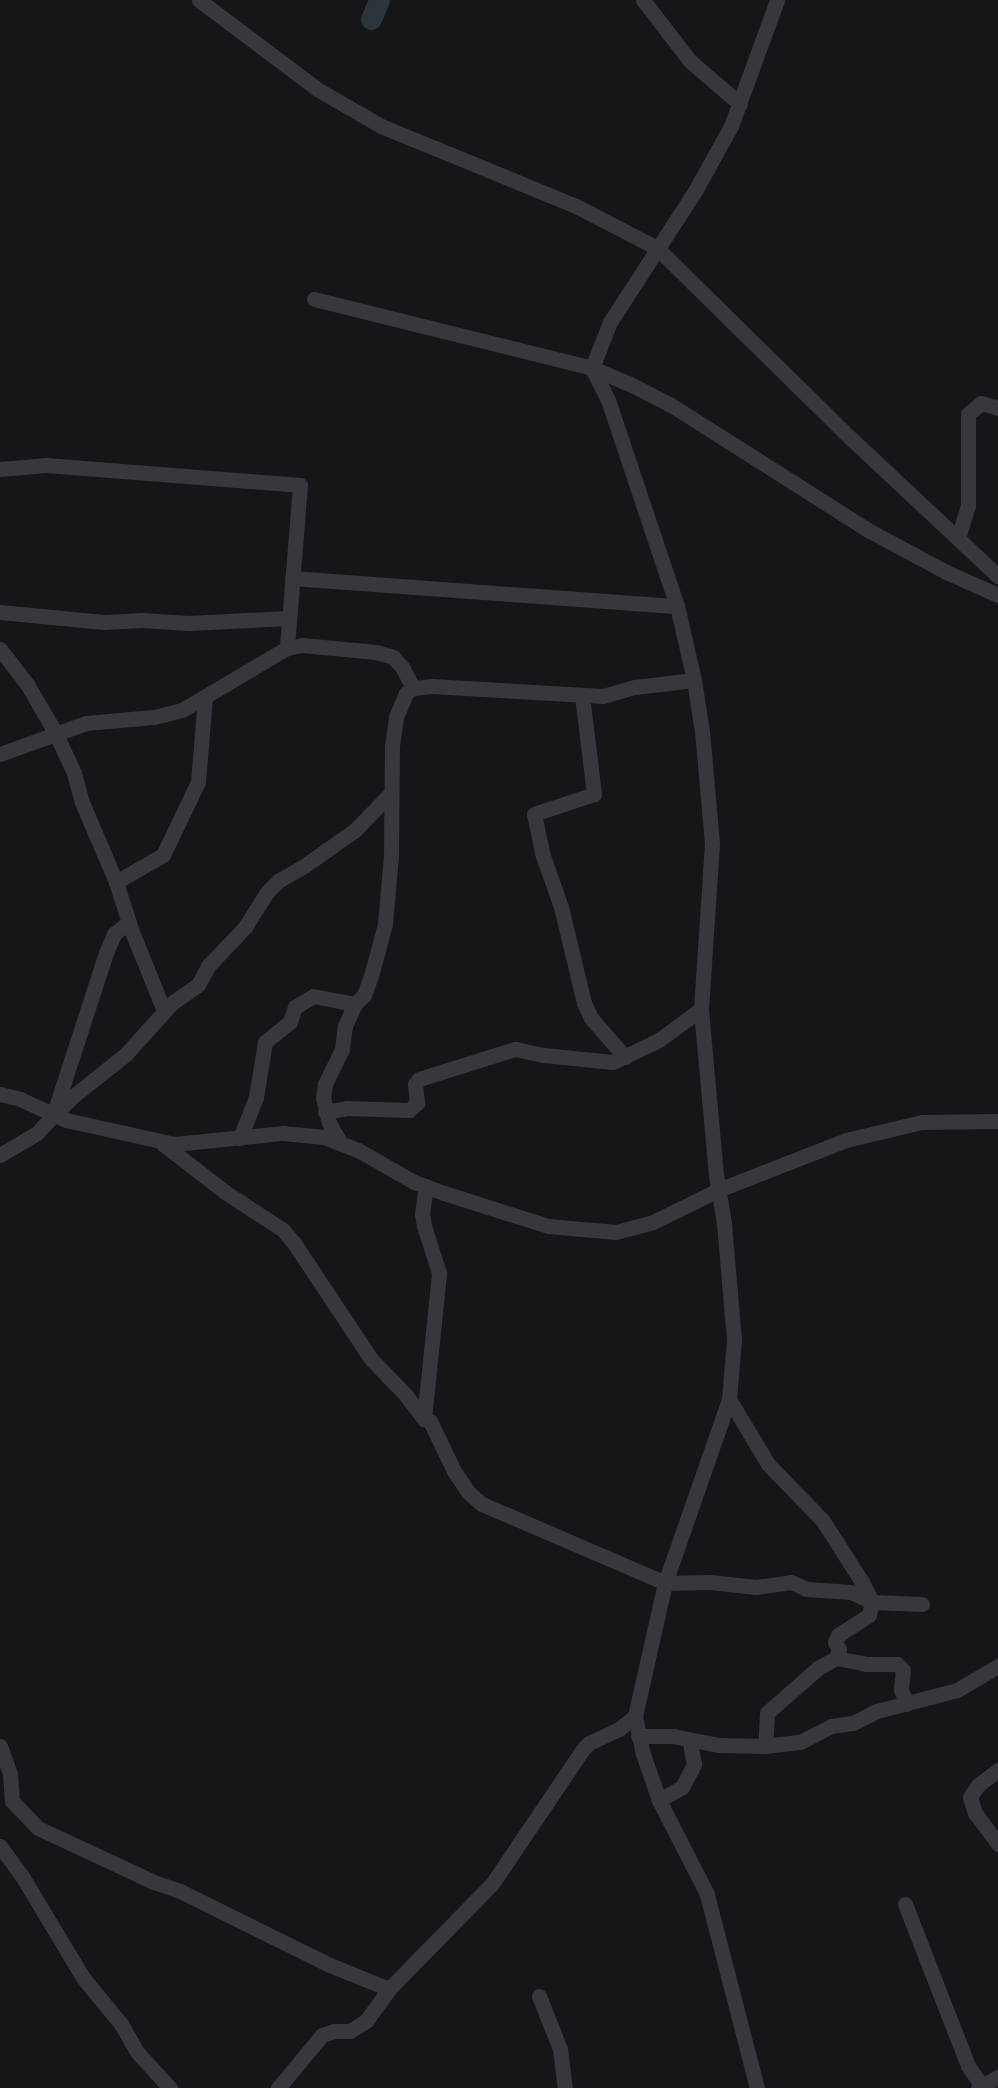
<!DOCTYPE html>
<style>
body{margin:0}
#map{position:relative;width:998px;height:2088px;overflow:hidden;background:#161618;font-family:"Exo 2",sans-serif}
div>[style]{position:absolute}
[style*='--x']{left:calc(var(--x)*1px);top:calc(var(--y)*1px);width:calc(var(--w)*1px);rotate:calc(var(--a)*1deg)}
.river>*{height:21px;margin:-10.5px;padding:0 10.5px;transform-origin:10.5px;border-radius:10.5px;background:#2c353c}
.minor>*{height:15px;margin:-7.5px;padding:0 7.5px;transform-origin:7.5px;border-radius:7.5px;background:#37383d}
span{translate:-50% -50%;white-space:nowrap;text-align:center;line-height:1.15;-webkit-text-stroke:4.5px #111113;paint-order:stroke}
</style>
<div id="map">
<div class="river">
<div style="--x:371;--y:19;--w:21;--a:-67"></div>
</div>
<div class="minor">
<div style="--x:199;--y:0;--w:148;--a:37"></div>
<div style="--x:317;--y:89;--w:74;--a:30"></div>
<div style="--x:381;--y:126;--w:211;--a:22.3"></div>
<div style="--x:576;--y:206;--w:91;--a:27.4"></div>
<div style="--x:657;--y:248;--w:262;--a:44.5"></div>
<div style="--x:844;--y:432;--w:211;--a:43.1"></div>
<div style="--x:643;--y:0;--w:77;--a:52.4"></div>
<div style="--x:690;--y:61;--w:66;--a:40.7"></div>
<div style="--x:314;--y:299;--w:286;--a:13.9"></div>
<div style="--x:592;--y:368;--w:39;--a:23"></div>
<div style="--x:628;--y:383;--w:48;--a:27.1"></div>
<div style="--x:671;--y:405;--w:233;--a:32.4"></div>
<div style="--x:868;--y:530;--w:89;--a:28.3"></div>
<div style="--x:946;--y:572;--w:57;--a:23.9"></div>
<div style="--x:0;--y:469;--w:46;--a:-5"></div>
<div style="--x:46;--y:465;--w:255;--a:4.5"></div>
<div style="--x:300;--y:485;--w:164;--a:94.6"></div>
<div style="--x:958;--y:538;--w:34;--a:-73"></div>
<div style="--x:968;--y:506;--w:92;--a:-90"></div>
<div style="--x:968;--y:414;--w:17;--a:-40"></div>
<div style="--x:981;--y:403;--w:18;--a:16"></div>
<div style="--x:292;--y:578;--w:386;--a:4.2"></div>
<div style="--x:0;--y:612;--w:104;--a:5.5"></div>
<div style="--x:104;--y:622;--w:38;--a:-3"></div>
<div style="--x:142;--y:620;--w:47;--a:3.7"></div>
<div style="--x:189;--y:623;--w:100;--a:-2.9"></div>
<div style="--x:0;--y:649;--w:44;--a:52.4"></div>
<div style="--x:27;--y:684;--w:56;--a:59.7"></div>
<div style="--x:55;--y:732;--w:45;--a:65.1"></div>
<div style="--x:74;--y:773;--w:28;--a:75"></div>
<div style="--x:81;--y:800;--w:89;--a:66.9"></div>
<div style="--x:116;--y:882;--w:52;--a:72.3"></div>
<div style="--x:132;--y:932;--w:85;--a:67.9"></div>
<div style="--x:582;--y:696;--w:99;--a:83"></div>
<div style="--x:594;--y:794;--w:63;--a:161.6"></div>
<div style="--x:534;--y:814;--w:40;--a:78"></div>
<div style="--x:542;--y:853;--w:57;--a:70.6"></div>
<div style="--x:561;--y:907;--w:99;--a:76.5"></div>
<div style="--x:584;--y:1003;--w:17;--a:65"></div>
<div style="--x:591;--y:1018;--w:52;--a:48.9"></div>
<div style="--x:0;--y:754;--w:91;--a:-19.8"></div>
<div style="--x:86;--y:723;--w:68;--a:-5"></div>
<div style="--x:154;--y:717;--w:29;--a:-14"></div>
<div style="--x:182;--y:710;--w:122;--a:-30.6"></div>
<div style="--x:287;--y:648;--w:15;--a:-11"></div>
<div style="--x:302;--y:645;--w:74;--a:5.4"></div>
<div style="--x:376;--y:652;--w:18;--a:16"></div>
<div style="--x:393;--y:657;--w:13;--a:48"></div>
<div style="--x:402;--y:667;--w:24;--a:62"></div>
<div style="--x:116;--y:882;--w:54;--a:-29.9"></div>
<div style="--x:163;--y:855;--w:81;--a:-64.4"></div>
<div style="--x:198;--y:782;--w:85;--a:-85.3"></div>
<div style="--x:0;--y:1094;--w:21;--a:14"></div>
<div style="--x:20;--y:1099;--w:51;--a:24.5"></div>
<div style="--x:66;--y:1120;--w:111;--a:12.5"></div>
<div style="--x:174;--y:1144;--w:110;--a:-5.8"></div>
<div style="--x:283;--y:1133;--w:41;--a:5.6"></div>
<div style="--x:324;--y:1137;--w:36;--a:21"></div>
<div style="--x:358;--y:1150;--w:64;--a:29.7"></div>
<div style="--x:414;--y:1182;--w:32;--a:20"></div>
<div style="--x:444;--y:1193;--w:109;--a:17.6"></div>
<div style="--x:548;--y:1226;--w:68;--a:5"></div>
<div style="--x:616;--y:1232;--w:38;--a:-15"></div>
<div style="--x:653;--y:1222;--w:72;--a:-26.2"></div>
<div style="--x:718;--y:1190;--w:137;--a:-21.3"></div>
<div style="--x:846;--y:1140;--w:78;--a:-13.3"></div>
<div style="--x:922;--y:1122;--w:76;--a:-0.8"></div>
<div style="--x:325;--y:1112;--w:22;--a:-10"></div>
<div style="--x:347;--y:1108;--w:62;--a:1.8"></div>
<div style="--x:409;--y:1110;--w:11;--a:-41"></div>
<div style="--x:417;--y:1103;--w:19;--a:-96"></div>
<div style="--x:415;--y:1084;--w:6;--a:-51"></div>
<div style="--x:419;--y:1079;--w:101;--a:-17.4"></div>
<div style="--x:515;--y:1049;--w:30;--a:12"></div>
<div style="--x:544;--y:1055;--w:69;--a:5.8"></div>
<div style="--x:613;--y:1062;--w:51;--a:-25.6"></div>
<div style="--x:659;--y:1040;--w:52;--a:-36.4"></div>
<div style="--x:53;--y:1116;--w:27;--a:-45"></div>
<div style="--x:72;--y:1097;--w:69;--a:-38.5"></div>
<div style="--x:126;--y:1054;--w:69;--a:-48"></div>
<div style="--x:172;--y:1003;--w:32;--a:-35"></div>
<div style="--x:198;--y:985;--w:21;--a:-62"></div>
<div style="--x:208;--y:966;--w:54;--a:-46.5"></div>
<div style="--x:245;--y:927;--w:41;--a:-57.8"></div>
<div style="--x:267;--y:892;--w:16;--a:-45"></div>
<div style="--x:278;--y:881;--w:30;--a:-30"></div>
<div style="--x:304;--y:866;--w:62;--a:-35.2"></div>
<div style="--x:355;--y:830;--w:52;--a:-45.8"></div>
<div style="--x:240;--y:1138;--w:44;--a:-68.7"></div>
<div style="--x:256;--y:1097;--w:56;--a:-80.7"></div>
<div style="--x:265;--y:1042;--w:32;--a:-39"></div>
<div style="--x:290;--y:1022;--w:16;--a:-72"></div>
<div style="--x:295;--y:1007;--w:21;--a:-31"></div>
<div style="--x:313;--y:996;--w:43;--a:10.8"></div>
<div style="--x:340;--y:1142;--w:22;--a:-120"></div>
<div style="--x:329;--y:1123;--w:26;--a:-103"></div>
<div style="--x:323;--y:1098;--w:14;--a:-82"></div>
<div style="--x:325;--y:1084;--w:39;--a:-64"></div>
<div style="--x:342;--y:1049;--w:23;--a:-83"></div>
<div style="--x:345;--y:1026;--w:24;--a:-66"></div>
<div style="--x:355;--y:1004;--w:13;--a:-45"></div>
<div style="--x:364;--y:995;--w:20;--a:-70"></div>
<div style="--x:371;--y:976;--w:54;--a:-74.9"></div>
<div style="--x:385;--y:924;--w:68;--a:-85"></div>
<div style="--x:391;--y:856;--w:110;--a:-89.5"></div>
<div style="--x:392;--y:746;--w:29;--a:-82"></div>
<div style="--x:396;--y:717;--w:26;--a:-67"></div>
<div style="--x:406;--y:693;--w:9;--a:-36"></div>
<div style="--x:413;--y:688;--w:18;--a:-6"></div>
<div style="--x:431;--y:686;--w:172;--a:3.3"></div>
<div style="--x:603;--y:696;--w:33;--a:-16"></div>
<div style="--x:635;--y:687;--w:59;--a:-6.8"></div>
<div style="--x:163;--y:1144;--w:78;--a:37.7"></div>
<div style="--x:225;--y:1192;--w:69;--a:33.2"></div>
<div style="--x:283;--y:1230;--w:17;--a:50"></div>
<div style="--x:294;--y:1243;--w:139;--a:56.4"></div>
<div style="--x:371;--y:1359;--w:49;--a:45.8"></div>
<div style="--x:405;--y:1394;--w:31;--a:53"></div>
<div style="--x:424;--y:1419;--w:6;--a:18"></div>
<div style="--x:430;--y:1421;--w:55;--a:64.4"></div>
<div style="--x:454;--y:1471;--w:25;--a:56"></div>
<div style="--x:468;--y:1492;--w:18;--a:41"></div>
<div style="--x:482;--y:1504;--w:199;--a:23.3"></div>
<div style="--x:665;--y:1583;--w:45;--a:-1.3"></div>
<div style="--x:710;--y:1582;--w:46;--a:6.2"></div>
<div style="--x:756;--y:1587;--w:35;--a:-8"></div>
<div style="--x:791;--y:1582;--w:17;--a:24"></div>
<div style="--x:807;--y:1589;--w:44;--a:3.9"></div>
<div style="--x:851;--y:1592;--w:23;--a:25"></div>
<div style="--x:872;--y:1602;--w:50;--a:2.3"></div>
<div style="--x:0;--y:1155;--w:43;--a:-30.7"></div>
<div style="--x:37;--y:1133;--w:23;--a:-47"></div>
<div style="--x:53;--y:1116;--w:171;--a:-72"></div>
<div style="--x:106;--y:953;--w:21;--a:-67"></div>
<div style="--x:114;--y:934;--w:19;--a:-39"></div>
<div style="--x:729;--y:1399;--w:76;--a:59"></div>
<div style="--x:768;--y:1464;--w:79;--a:46"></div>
<div style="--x:823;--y:1521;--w:72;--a:57.4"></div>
<div style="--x:862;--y:1582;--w:22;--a:63"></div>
<div style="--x:872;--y:1602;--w:13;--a:103"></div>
<div style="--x:869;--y:1615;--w:37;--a:147"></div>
<div style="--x:838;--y:1635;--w:8;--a:113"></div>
<div style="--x:835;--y:1642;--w:8;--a:60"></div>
<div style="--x:839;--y:1649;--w:9;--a:108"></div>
<div style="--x:836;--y:1658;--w:21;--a:151"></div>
<div style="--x:818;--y:1668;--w:68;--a:138.6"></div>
<div style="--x:767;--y:1713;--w:33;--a:93"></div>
<div style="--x:424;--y:1419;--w:147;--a:-84.1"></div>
<div style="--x:439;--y:1273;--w:49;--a:-107.7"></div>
<div style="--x:424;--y:1226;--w:12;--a:-99"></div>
<div style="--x:422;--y:1214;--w:28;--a:-82"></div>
<div style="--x:836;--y:1658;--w:31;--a:11"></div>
<div style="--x:866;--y:1664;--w:31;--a:0"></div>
<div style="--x:897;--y:1664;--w:8;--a:45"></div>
<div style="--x:903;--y:1670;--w:20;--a:96"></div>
<div style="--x:901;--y:1690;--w:15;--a:67"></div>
<div style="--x:638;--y:1736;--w:35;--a:0"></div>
<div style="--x:673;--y:1736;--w:47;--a:11.1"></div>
<div style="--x:719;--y:1745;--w:46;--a:1.2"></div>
<div style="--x:765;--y:1746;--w:35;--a:-7"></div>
<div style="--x:800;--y:1742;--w:35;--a:-27"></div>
<div style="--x:831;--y:1726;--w:22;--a:-8"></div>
<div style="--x:853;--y:1723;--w:27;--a:-27"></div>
<div style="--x:877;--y:1711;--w:83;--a:-14.7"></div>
<div style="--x:957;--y:1690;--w:48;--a:-30.3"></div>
<div style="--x:0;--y:1746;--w:30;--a:70"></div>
<div style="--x:10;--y:1774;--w:27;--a:86"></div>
<div style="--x:12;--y:1801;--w:37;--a:46"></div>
<div style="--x:38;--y:1828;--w:128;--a:25"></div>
<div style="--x:154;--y:1882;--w:28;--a:19"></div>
<div style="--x:180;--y:1891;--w:167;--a:26.3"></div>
<div style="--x:330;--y:1965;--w:64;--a:22.1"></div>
<div style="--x:998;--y:1770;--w:25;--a:143"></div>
<div style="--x:978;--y:1785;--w:14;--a:124"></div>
<div style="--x:970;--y:1797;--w:17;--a:73"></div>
<div style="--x:975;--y:1813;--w:39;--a:53"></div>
<div style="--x:659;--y:1800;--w:26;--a:-29"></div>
<div style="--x:682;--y:1787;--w:26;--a:-62"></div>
<div style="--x:694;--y:1764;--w:25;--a:-101"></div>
<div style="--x:0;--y:1846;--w:37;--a:54"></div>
<div style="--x:22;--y:1876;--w:120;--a:59"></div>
<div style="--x:84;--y:1979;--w:58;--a:50.6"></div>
<div style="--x:121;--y:2024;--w:32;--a:60"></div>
<div style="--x:137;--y:2052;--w:49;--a:47.5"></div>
<div style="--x:905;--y:1904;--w:174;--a:68.7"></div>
<div style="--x:968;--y:2066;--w:24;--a:55"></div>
<div style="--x:539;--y:1996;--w:57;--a:68.4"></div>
<div style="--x:560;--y:2049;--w:39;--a:83"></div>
<div style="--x:278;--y:2088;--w:69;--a:-50.3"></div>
<div style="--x:322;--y:2035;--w:13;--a:-18"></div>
<div style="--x:334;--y:2031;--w:16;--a:0"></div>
<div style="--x:350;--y:2031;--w:19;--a:-32"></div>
<div style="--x:366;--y:2021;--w:39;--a:-54"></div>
<div style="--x:389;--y:1989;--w:147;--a:-45.6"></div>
<div style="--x:492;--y:1884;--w:163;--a:-56"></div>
<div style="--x:583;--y:1749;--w:8;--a:-45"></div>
<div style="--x:589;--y:1743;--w:33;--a:-25"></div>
<div style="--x:619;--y:1729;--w:21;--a:-39"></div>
<div style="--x:757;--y:2088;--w:200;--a:-104.5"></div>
<div style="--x:707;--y:1894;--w:106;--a:-117.1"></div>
<div style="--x:659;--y:1800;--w:49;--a:-109.2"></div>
<div style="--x:643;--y:1754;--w:39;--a:-102"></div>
<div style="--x:635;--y:1716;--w:136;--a:-77.3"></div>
<div style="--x:665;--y:1583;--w:195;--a:-70.8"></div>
<div style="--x:729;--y:1399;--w:59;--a:-85.2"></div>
<div style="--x:734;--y:1340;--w:117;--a:-94.9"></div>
<div style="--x:724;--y:1223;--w:49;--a:-99.5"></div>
<div style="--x:716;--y:1175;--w:167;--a:-95.2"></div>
<div style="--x:701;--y:1009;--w:166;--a:-86.2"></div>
<div style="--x:712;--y:843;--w:111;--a:-95.1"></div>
<div style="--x:702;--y:732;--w:53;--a:-98.7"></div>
<div style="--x:694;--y:680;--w:76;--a:-102.9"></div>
<div style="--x:677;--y:606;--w:217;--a:-108.5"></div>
<div style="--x:608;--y:400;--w:36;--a:-117"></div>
<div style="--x:592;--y:368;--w:49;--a:-68.6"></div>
<div style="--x:610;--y:322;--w:156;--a:-57"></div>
<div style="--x:695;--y:191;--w:74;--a:-61"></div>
<div style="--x:731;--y:126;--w:134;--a:-69.9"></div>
<div style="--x:978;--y:2088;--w:23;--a:-29"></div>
</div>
</div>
